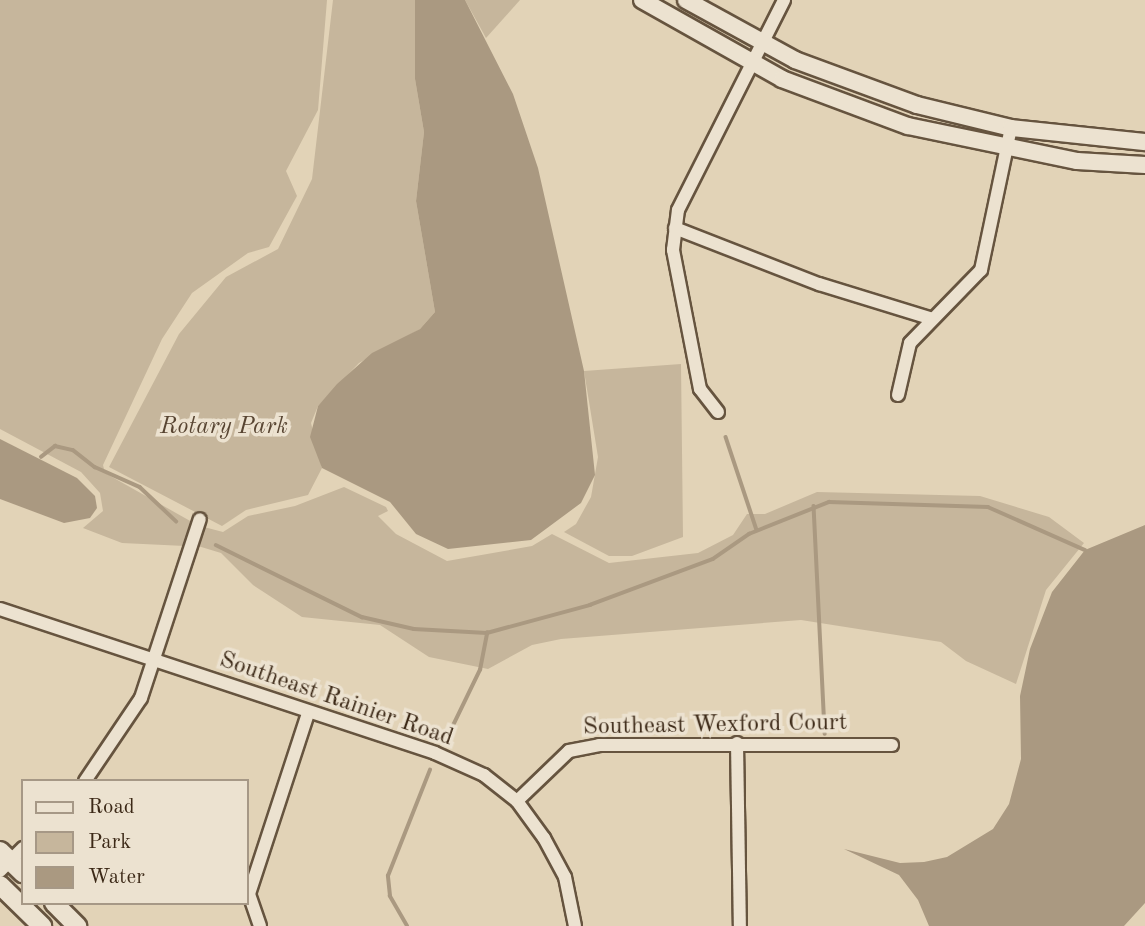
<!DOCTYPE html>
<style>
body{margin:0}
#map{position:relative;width:1145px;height:926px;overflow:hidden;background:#e2d3b7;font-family:"Old Standard TT",serif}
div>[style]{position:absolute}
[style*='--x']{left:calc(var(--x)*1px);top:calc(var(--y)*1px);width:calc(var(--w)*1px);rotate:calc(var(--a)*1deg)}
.green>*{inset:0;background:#c6b69c}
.water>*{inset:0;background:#aa9981}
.stream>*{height:3.5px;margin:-1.75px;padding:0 1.75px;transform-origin:1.75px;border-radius:1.75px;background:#aa9981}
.roads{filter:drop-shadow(2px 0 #66543f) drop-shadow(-2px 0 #66543f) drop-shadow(0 2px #66543f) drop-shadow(0 -2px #66543f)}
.minor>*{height:12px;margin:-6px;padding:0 6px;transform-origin:6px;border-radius:6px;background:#ece2d0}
.tertiary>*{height:16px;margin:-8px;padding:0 8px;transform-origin:8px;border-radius:8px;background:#ece2d0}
.secondary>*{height:18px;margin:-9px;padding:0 9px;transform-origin:9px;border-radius:9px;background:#ece2d0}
span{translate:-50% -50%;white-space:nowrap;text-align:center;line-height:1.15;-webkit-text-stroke:7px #ece2d0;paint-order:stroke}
.park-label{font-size:24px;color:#584532;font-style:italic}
.street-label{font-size:24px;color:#3c2917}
.legend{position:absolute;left:21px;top:779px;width:228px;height:126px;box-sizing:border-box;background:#ece2d0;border:2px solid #a69886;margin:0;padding:9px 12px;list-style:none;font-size:21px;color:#3c2917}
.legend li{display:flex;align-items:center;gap:14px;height:35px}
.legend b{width:35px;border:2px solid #a69886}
</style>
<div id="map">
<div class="green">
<div style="clip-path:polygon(0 0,327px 0,318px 110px,286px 171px,297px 196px,269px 247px,248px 253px,192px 293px,162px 339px,103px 465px,105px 473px,192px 522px,185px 546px,122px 543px,83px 528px,103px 511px,100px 493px,81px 472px,0 429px)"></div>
<div style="clip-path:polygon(333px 0,415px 0,415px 79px,424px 132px,416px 201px,435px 312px,420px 329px,359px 363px,318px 406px,311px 423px,322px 468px,308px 495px,246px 510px,222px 526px,109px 467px,179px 334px,226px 277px,278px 249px,312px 179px)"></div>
<div style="clip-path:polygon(465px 0,520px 0,486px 38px)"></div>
<div style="clip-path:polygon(681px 364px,683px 537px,632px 556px,609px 556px,564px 532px,576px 524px,591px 497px,598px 457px,584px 371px)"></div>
<div style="clip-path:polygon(344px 487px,386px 507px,388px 511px,378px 516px,396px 534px,447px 561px,532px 546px,552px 534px,609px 563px,698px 553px,733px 535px,747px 514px,765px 514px,817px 492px,980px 496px,1049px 517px,1084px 543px,1046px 590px,1016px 684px,966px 661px,941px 642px,801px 620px,561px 639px,532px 645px,488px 669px,429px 657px,380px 625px,302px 617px,253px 585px,221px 553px,198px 546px,204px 527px,223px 532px,248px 516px,295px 506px)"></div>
</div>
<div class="water">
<div style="clip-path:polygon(415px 0,465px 0,513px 94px,538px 168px,584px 371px,595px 475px,581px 503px,531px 540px,448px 549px,416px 534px,390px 502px,322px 468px,310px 437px,318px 406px,337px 384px,372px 353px,420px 329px,435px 312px,416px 201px,424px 132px,415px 79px)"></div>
<div style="clip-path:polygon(0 439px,77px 478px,95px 496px,97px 508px,90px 518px,64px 523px,0 499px)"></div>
<div style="clip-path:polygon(1145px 525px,1145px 903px,1124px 926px,929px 926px,918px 900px,899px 875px,844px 849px,900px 863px,924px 862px,947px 857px,993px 829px,1009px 804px,1021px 759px,1020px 696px,1030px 649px,1052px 592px,1085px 550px)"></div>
</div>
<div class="stream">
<div style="--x:726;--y:437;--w:98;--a:71.6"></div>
<div style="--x:41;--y:457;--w:18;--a:-38"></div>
<div style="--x:55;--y:446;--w:18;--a:13"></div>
<div style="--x:73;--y:450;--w:28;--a:38"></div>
<div style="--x:95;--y:467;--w:49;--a:24"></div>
<div style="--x:140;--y:487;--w:50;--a:43.4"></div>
<div style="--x:814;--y:506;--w:228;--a:87.2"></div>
<div style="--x:216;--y:545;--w:163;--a:26.3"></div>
<div style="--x:362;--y:617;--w:53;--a:13"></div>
<div style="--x:414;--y:629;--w:73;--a:3.1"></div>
<div style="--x:487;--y:633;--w:107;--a:-15.2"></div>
<div style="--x:590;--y:605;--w:131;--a:-20.5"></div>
<div style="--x:713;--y:559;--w:44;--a:-34.8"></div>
<div style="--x:749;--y:534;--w:86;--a:-21.8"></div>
<div style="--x:829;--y:502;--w:159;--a:1.8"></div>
<div style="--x:988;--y:507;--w:106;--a:23.9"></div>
<div style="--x:446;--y:740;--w:78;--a:-64.1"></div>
<div style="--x:480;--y:670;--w:38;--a:-79"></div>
<div style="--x:407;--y:926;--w:34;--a:-120"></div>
<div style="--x:390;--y:896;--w:20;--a:-96"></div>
<div style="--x:388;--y:876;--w:114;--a:-68.4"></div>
</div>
<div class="roads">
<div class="minor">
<div style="--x:675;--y:228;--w:155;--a:21.3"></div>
<div style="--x:819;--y:284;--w:119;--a:17.1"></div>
<div style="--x:898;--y:395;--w:53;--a:-77"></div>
<div style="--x:910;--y:343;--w:102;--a:-45.8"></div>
<div style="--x:981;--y:270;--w:145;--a:-78.1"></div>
<div style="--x:718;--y:412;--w:29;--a:-128"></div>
<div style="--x:700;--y:389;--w:142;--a:-101"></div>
<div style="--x:673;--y:250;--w:40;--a:-82.9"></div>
<div style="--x:678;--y:210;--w:235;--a:-63.2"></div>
<div style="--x:0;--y:609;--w:458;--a:18.3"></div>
<div style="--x:435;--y:753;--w:54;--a:24.2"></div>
<div style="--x:484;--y:775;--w:42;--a:38.2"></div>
<div style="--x:517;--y:801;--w:46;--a:53.9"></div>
<div style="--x:544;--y:838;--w:44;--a:61.7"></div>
<div style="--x:565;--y:877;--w:50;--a:78.5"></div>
<div style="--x:737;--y:743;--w:183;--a:89.1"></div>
<div style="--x:85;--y:781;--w:100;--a:-56"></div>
<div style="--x:141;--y:698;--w:188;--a:-71.8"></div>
<div style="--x:517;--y:801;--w:72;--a:-43.9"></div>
<div style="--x:569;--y:751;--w:31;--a:-11"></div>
<div style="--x:599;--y:745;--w:293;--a:0"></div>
<div style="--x:0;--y:871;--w:33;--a:-45"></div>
<div style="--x:260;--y:926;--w:34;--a:-109"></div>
<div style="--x:249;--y:894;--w:190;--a:-71.9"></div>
</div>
<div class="tertiary">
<div style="--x:642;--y:0;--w:161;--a:29.4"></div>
<div style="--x:782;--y:79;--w:134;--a:20.5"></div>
<div style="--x:908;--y:126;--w:173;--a:11.7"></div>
<div style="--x:1077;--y:161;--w:68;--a:3.4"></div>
<div style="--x:686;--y:0;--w:124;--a:28.8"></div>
<div style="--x:795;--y:60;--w:130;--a:20.2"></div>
<div style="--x:917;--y:105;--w:97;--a:13.7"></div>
<div style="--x:1011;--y:128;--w:135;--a:6"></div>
</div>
<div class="secondary">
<div style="--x:0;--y:851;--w:32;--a:44"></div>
<div style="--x:0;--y:885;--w:59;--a:44.3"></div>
<div style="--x:54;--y:903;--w:33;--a:45"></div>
</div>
</div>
<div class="park-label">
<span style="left:224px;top:428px">Rotary Park</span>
</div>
<div class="street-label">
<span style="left:336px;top:700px;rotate:19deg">Southeast Rainier Road</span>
<span style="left:715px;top:726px;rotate:-1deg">Southeast Wexford Court</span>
</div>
<ul class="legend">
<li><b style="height:9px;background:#ece2d0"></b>Road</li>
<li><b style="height:19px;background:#c6b69c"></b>Park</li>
<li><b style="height:19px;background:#aa9981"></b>Water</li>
</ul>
</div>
